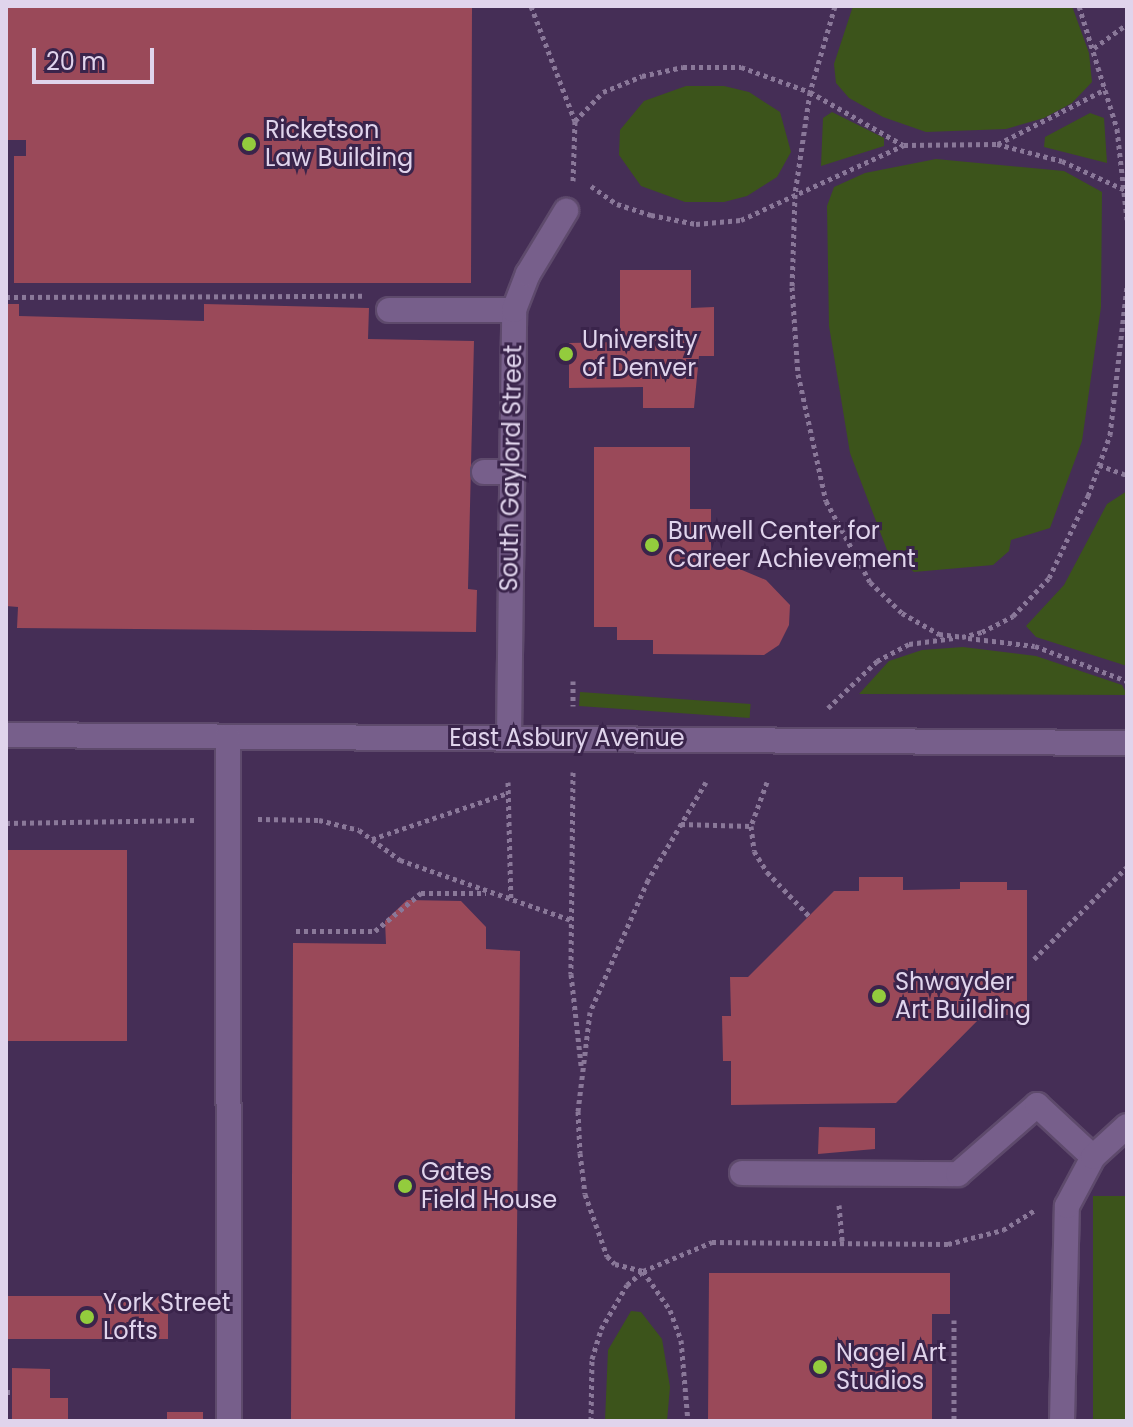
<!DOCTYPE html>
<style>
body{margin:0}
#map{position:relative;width:1133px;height:1427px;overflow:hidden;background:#452e56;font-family:Poppins,sans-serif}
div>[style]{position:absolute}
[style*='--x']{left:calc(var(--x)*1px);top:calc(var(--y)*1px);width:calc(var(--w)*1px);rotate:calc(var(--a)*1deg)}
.green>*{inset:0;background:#3c541b;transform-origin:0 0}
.building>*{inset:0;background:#9a4959;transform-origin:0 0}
.path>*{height:5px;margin-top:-2.5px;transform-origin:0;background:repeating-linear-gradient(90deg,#8a7899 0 4px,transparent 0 8px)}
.roads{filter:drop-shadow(2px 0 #5e4a6c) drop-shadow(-2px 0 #5e4a6c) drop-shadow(0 2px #5e4a6c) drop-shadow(0 -2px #5e4a6c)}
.minor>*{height:24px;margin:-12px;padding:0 12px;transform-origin:12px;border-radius:12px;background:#775f8b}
.dots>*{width:22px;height:22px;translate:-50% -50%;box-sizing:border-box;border:4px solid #3a244b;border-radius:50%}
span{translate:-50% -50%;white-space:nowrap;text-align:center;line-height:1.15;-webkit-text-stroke:6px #3a244b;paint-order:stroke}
.poi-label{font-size:24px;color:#e0d4ec}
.left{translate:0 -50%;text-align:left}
.street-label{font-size:24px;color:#e0d4ec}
.frame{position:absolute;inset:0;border:8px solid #e0d4ec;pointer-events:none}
.scale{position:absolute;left:32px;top:48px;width:122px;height:36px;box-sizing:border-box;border:4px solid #e0d4ec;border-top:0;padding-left:10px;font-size:24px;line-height:28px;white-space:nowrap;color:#e0d4ec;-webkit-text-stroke:6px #3a244b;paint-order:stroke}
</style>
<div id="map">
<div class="green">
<div style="clip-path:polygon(853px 6px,1072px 6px,1089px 53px,1092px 82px,1072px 103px,1044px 118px,1006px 129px,926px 132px,883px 117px,849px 98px,836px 83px,834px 64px)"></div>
<div style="clip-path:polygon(686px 86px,724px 86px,749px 92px,780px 112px,791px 152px,777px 177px,747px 196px,724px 202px,685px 202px,641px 186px,619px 155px,620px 130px,644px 101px)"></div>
<div style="clip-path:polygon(832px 112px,884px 138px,884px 146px,821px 166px,823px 118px)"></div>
<div style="clip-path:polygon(1090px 113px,1104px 118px,1107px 163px,1044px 147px,1045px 137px)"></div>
<div style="clip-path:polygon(936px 159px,1064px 171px,1102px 192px,1101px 307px,1082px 441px,1050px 528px,1011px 540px,1009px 551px,993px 565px,914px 572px,887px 550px,850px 453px,829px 326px,827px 206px,834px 187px,865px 173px)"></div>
<div style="clip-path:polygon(1127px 491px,1127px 666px,1036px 637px,1026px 626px,1064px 585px,1107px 504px)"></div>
<div style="clip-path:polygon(963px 647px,1036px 656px,1122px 685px,1127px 695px,859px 694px,889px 661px,922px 650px)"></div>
<div style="left:580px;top:692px;width:171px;height:14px;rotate:4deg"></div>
<div style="left:1093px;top:1196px;width:34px;height:225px"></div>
<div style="clip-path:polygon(631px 1311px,641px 1312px,662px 1339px,670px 1387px,667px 1421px,605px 1421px,608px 1350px)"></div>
</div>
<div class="building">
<div style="clip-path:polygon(6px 6px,472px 6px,471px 283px,14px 283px,14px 156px,26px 156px,26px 140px,6px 140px)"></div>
<div style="clip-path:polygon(620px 270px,691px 270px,691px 308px,714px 307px,714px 356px,699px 356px,694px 408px,643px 408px,643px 387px,569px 388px,569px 343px,620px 342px)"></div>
<div style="clip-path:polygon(6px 304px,19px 304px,19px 316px,204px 321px,204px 304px,369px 308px,368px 339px,474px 341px,468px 589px,477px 590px,476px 632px,17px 628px,18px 607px,6px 606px)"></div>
<div style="clip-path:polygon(594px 447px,690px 447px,690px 509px,711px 509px,711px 557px,766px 580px,790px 605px,789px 625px,779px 645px,764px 655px,653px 654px,653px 640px,617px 640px,617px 627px,594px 627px)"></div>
<div style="left:6px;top:850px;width:121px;height:191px"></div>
<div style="clip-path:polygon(859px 877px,903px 877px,903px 890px,960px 889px,960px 882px,1007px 882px,1007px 890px,1027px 890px,1027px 1015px,983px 1015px,896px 1103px,731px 1105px,731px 1061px,723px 1061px,722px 1016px,731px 1016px,730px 977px,748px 977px,834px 891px,859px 891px)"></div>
<div style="clip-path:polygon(407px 900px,461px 901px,486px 927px,486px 949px,520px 951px,515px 1421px,291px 1421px,293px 943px,386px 944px,385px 921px)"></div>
<div style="clip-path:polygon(819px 1127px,875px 1128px,875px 1149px,818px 1154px)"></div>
<div style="clip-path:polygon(709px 1273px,950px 1273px,950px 1314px,932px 1314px,932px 1421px,708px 1421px)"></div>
<div style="left:6px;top:1296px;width:162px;height:43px"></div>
<div style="clip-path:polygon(12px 1368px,50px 1369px,50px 1398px,68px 1398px,68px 1421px,12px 1421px)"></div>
<div style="left:167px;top:1412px;width:36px;height:9px"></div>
</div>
<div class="path">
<div style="--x:531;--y:6;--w:123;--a:69.1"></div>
<div style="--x:575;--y:121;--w:60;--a:91.9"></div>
<div style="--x:835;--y:6;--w:90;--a:106.2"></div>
<div style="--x:810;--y:92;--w:103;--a:98.4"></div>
<div style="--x:795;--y:194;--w:93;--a:91.8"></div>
<div style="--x:792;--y:287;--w:87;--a:86.1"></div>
<div style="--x:798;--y:374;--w:130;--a:77.6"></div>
<div style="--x:826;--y:501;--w:92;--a:61.5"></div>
<div style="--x:870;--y:582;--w:45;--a:44.1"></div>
<div style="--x:902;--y:613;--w:43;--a:29.6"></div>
<div style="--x:939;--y:634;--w:23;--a:7"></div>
<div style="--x:962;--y:637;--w:21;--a:-14"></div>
<div style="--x:982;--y:632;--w:35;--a:-27"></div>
<div style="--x:1013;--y:616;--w:52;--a:-46.5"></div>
<div style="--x:1049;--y:578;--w:91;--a:-64.6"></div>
<div style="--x:1088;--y:496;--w:65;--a:-70.2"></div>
<div style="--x:1110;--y:435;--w:150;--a:-83.5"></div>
<div style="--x:1079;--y:6;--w:129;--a:72.8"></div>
<div style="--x:1117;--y:129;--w:91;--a:83.7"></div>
<div style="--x:1094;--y:48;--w:41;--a:-36"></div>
<div style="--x:575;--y:121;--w:40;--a:-46"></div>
<div style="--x:603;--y:92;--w:42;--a:-22.3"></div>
<div style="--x:642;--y:76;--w:42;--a:-12.4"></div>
<div style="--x:683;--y:67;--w:58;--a:0"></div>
<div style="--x:741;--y:67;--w:73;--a:19.9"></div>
<div style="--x:810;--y:92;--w:107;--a:29.7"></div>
<div style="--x:998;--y:144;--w:121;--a:-27"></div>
<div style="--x:591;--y:186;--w:32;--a:35"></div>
<div style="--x:617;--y:204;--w:36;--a:18"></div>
<div style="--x:651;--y:215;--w:46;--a:11.3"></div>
<div style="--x:696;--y:224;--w:45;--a:-5.1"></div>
<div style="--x:741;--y:220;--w:179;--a:-24.7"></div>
<div style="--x:904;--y:145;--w:93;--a:-0.6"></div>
<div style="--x:997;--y:144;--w:67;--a:14.7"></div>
<div style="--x:1062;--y:161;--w:69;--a:24.7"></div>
<div style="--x:6;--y:297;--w:356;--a:-0.2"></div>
<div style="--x:1099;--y:465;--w:30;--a:20"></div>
<div style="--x:968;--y:638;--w:67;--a:6.8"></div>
<div style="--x:1035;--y:646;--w:98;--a:20.8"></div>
<div style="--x:573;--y:681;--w:25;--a:90"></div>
<div style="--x:828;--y:708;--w:68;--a:-43.8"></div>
<div style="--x:877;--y:661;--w:36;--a:-28"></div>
<div style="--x:909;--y:644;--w:45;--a:-7.6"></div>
<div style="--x:573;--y:772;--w:202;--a:90.6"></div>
<div style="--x:571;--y:974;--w:92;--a:83.7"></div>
<div style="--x:508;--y:782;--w:119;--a:88.6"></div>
<div style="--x:706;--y:782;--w:114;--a:120.6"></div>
<div style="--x:648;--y:880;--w:144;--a:113.7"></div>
<div style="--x:590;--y:1012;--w:100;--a:96.9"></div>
<div style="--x:578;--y:1111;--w:42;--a:87.3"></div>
<div style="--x:580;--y:1153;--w:41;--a:83"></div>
<div style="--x:585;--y:1194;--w:66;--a:70.5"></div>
<div style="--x:607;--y:1256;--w:11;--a:45"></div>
<div style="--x:615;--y:1264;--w:29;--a:14"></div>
<div style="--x:643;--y:1271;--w:75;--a:-22.8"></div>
<div style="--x:712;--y:1242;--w:236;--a:0.5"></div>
<div style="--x:948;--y:1244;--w:57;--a:-14.3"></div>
<div style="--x:1003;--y:1230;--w:39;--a:-32"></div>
<div style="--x:767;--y:782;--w:47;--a:110"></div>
<div style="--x:751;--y:826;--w:25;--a:83"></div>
<div style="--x:754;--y:851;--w:25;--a:58"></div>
<div style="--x:767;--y:872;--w:61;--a:46.3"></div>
<div style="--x:258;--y:819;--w:61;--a:0.9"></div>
<div style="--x:319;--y:820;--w:41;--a:14"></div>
<div style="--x:359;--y:830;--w:51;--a:36.2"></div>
<div style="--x:400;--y:860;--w:181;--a:19.3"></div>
<div style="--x:6;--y:823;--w:190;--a:-0.9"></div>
<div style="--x:681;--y:824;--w:70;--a:1.6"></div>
<div style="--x:372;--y:839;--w:144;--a:-18.7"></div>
<div style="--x:296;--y:931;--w:79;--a:0"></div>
<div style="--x:375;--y:931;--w:60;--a:-39.6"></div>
<div style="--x:421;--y:893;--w:65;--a:0"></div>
<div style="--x:1034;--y:959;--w:131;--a:-44.7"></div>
<div style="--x:839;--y:1205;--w:37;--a:85"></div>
<div style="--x:954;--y:1320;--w:101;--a:90"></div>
<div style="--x:6;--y:1392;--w:6;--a:0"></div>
<div style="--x:591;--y:1421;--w:62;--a:-89.1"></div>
<div style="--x:592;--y:1359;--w:31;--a:-73"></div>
<div style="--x:601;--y:1329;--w:51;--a:-59.4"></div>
<div style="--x:627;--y:1285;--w:21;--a:-41"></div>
<div style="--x:643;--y:1271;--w:47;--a:55.3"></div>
<div style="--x:670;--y:1310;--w:32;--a:70"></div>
<div style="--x:681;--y:1340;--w:81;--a:85.1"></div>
</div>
<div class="roads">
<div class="minor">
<div style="--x:389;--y:310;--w:125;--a:0"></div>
<div style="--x:484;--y:472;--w:27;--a:0"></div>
<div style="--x:6;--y:735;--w:1121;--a:0.41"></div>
<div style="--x:228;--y:737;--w:684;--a:89.92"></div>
<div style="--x:509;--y:738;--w:428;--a:-89.3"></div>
<div style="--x:514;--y:310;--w:39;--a:-69"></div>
<div style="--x:528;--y:274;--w:74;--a:-58.9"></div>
<div style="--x:742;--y:1173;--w:216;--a:0.3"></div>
<div style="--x:958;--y:1174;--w:105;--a:-41.1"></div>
<div style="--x:1037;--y:1105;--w:76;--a:42.9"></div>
<div style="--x:1062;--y:1421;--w:215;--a:-88.7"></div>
<div style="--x:1067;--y:1206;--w:55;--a:-62"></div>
<div style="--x:1093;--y:1157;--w:46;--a:-42.4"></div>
</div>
</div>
<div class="dots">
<div style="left:249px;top:144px;background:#93cc3d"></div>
<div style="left:566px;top:354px;background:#93cc3d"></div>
<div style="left:652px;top:545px;background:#93cc3d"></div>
<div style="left:879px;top:996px;background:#93cc3d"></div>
<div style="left:405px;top:1186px;background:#93cc3d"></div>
<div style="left:87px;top:1317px;background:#93cc3d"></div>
<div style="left:820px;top:1367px;background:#93cc3d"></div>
</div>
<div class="poi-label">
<span class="left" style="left:265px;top:144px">Ricketson<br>Law Building</span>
<span class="left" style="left:582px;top:354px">University<br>of Denver</span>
<span class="left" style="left:668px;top:545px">Burwell Center for<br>Career Achievement</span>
<span class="left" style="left:895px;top:996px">Shwayder<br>Art Building</span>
<span class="left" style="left:421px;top:1186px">Gates<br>Field House</span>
<span class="left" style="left:103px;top:1317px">York Street<br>Lofts</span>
<span class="left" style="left:836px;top:1367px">Nagel Art<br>Studios</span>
</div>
<div class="street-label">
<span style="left:511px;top:468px;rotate:-89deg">South Gaylord Street</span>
<span style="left:567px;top:738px">East Asbury Avenue</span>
</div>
<div class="frame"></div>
<div class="scale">20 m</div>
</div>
